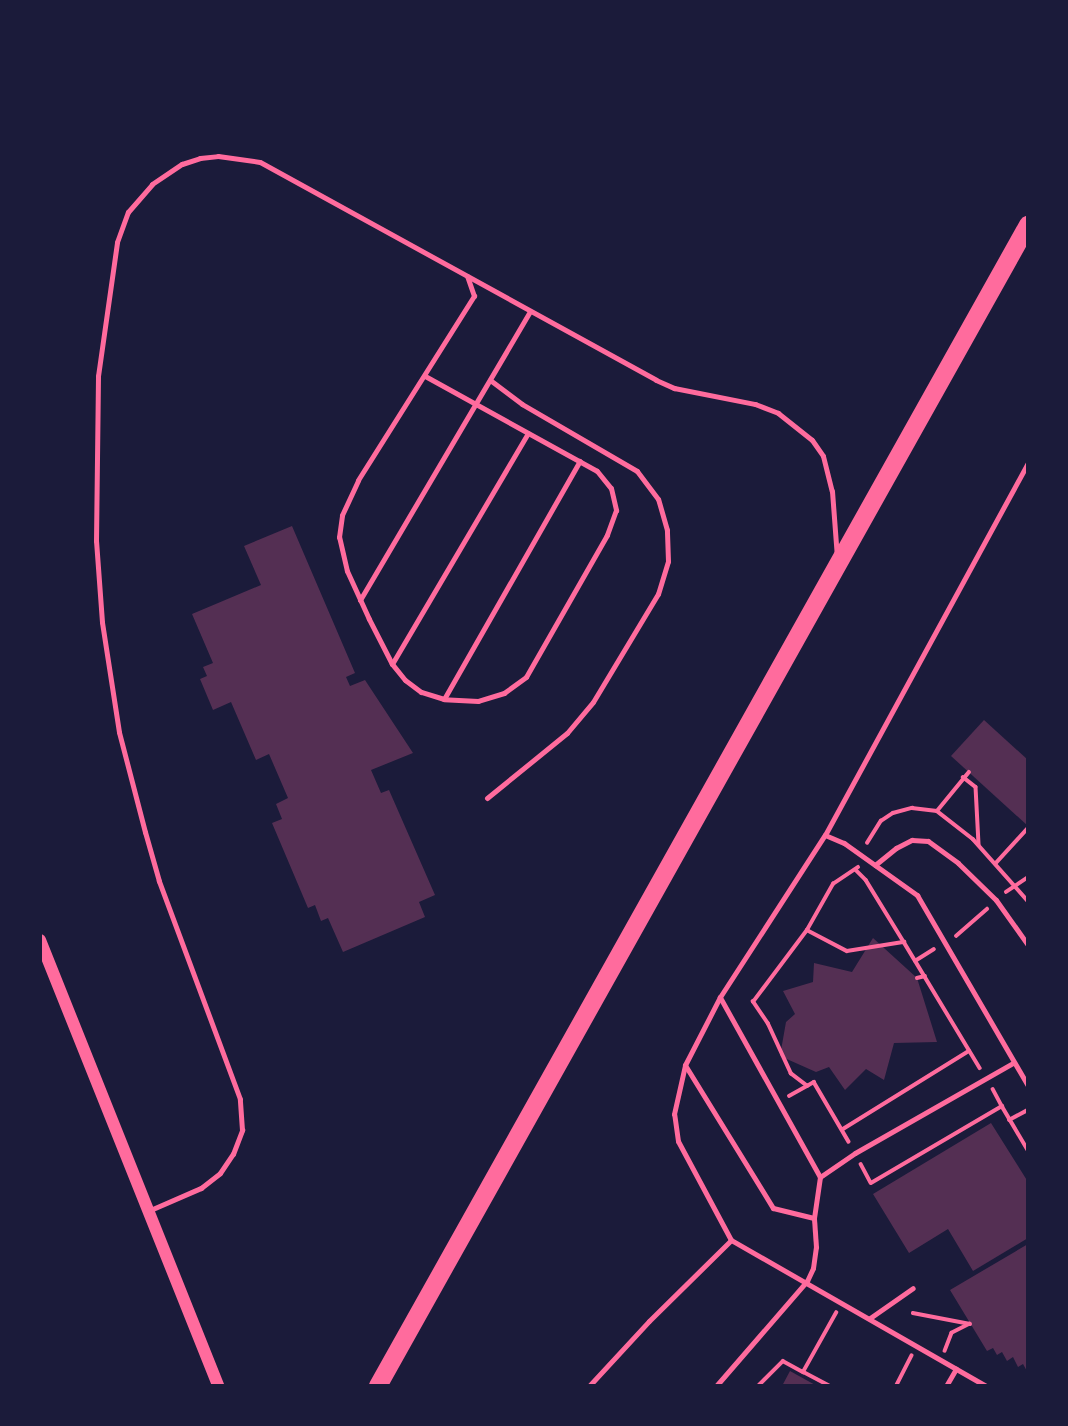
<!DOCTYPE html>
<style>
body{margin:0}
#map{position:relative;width:1068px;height:1426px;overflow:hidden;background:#1b1b3a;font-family:"Exo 2",sans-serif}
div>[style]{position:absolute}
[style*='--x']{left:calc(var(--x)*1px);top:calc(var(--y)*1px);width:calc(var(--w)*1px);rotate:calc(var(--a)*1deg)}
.building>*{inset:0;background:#542f53}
.path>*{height:3.5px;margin:-1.75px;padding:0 1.75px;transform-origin:1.75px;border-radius:1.75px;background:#ff6b9d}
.service>*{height:5px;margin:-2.5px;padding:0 2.5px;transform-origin:2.5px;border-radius:2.5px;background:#ff6b9d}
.tertiary>*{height:12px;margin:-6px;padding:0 6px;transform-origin:6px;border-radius:6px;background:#ff6b9d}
.primary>*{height:18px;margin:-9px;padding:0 9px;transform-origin:9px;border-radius:9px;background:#ff6b9d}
span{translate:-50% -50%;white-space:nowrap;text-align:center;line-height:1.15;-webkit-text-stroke:6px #1b1b3a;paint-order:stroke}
.frame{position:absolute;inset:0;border:42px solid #1b1b3a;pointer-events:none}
</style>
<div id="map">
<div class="building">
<div style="clip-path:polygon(292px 526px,355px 673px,346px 677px,350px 686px,365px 680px,413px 753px,371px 770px,381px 793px,389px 790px,435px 895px,419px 902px,425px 917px,343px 952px,328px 918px,321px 921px,315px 905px,308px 908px,272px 823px,282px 819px,276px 804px,288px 798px,269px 754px,256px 760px,231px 702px,213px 710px,200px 679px,207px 676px,203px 667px,213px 663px,192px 614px,261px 585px,244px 546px)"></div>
<div style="clip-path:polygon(984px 720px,1028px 760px,1028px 826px,951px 756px)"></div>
<div style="clip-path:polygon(873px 938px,917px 978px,937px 1042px,894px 1043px,884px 1080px,866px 1069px,845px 1090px,829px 1067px,816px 1072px,780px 1056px,786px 1022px,795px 1014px,783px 991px,813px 982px,814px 963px,852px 972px)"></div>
<div style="clip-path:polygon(991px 1123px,1028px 1182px,1028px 1238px,973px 1271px,948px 1229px,909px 1253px,873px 1194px)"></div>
<div style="clip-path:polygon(1028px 1244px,1028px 1373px,1023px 1364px,1018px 1367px,1013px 1357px,1007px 1361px,1002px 1352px,997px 1355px,993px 1348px,987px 1351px,950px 1290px)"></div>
<div style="clip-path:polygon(790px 1371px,817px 1386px,782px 1386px)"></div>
</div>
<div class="path">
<div style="--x:963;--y:777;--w:16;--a:38"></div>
<div style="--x:976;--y:787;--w:58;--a:87"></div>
<div style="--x:937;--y:811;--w:50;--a:-50.6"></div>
<div style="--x:867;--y:843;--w:26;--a:-58"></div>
<div style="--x:881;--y:821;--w:14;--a:-34"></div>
<div style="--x:893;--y:813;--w:20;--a:-15"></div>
<div style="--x:912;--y:808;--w:25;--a:7"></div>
<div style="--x:937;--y:811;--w:46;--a:37.9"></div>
<div style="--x:973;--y:839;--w:83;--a:48.4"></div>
<div style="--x:996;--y:863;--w:47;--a:-47.6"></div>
<div style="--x:856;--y:870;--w:14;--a:45"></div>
<div style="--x:866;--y:880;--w:73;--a:58.5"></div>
<div style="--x:1006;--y:892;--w:27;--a:-34"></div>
<div style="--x:807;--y:930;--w:45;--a:27.7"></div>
<div style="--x:847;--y:951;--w:58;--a:-9"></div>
<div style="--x:904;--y:942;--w:147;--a:58.9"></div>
<div style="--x:956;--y:936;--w:41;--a:-41.1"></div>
<div style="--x:915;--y:961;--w:22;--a:-32"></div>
<div style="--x:917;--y:978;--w:8;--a:-14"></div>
<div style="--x:807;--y:1086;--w:8;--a:-30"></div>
<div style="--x:814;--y:1082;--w:69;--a:59.7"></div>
<div style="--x:993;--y:1089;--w:19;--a:62"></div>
<div style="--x:789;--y:1096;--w:21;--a:-29"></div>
<div style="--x:807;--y:1086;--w:20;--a:-143"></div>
<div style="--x:791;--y:1074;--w:55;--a:-114.7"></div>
<div style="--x:768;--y:1024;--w:27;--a:-124"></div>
<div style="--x:753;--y:1002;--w:90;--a:-53.1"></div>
<div style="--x:807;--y:930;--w:53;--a:-60.5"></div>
<div style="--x:833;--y:884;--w:30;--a:-34"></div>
<div style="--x:1009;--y:1120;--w:21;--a:-28"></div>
<div style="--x:843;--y:1129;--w:148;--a:-31.8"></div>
<div style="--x:861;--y:1164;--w:21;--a:62"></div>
<div style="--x:871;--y:1183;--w:152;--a:-30.4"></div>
<div style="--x:1002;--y:1106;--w:51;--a:59.4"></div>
<div style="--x:913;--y:1313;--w:58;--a:10.9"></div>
<div style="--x:970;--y:1324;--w:20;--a:153"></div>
<div style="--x:952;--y:1333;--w:19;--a:111"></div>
<div style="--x:758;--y:1386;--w:35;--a:-45"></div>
<div style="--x:783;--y:1361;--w:23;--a:29"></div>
<div style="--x:829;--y:1386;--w:30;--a:-152"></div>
<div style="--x:803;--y:1372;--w:68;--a:-60.8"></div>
<div style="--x:896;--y:1386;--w:34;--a:-63"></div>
</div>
<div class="service">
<div style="--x:425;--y:376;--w:196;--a:28.9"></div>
<div style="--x:597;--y:471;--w:22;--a:51"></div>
<div style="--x:611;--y:488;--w:23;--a:77"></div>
<div style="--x:616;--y:510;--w:27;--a:110"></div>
<div style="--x:607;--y:535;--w:163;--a:119.7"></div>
<div style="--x:526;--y:677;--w:27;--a:144"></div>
<div style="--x:504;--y:693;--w:27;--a:163"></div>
<div style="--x:478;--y:701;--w:34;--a:-177"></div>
<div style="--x:444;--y:699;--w:24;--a:-163"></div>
<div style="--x:421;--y:692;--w:20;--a:-143"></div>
<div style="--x:405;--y:680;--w:21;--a:-129"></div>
<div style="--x:392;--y:664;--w:51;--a:-117.1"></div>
<div style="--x:369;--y:619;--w:53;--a:-114.6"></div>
<div style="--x:347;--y:571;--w:35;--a:-103"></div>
<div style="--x:339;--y:537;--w:22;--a:-82"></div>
<div style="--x:342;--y:515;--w:38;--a:-65"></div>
<div style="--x:358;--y:480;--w:218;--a:-57.8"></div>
<div style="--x:474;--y:296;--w:21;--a:-109"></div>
<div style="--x:360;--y:600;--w:335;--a:-59.5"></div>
<div style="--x:392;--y:664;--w:268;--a:-59.5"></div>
<div style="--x:444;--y:699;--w:274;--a:-60.3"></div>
<div style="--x:487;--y:798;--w:103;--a:-39.1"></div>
<div style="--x:567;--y:733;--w:40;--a:-50"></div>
<div style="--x:593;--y:702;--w:126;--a:-59"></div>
<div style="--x:658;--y:594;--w:34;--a:-73"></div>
<div style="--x:668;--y:561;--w:31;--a:-92"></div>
<div style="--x:667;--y:530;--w:32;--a:-106"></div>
<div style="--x:658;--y:499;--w:35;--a:-127"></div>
<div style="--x:637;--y:471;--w:133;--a:-149.8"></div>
<div style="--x:522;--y:404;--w:40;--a:-143"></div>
<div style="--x:825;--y:835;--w:21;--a:23"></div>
<div style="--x:844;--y:843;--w:90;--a:35.5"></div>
<div style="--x:917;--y:895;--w:221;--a:59.8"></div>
<div style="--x:875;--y:865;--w:27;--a:-39"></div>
<div style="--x:896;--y:848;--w:18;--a:-27"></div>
<div style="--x:912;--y:840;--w:16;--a:4"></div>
<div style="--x:928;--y:841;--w:37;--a:36"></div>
<div style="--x:958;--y:863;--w:53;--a:44.2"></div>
<div style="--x:996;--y:900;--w:55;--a:54.6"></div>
<div style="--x:685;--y:1065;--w:168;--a:58.4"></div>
<div style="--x:773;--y:1208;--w:42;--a:13.7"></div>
<div style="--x:820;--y:1177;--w:42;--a:-34.4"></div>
<div style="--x:855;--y:1153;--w:182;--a:-29.7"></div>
<div style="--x:148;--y:1211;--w:58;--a:-23.5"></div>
<div style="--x:201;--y:1188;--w:24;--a:-38"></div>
<div style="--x:220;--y:1173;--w:23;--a:-56"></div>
<div style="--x:233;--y:1154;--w:26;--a:-69"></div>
<div style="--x:242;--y:1130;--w:31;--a:-94"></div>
<div style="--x:240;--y:1099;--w:233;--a:-110.4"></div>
<div style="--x:159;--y:881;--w:51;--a:-105.9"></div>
<div style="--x:145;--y:832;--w:103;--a:-104.6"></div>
<div style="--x:119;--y:732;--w:111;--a:-98.8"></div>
<div style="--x:102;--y:622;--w:81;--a:-94.2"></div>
<div style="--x:96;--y:541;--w:165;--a:-89.3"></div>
<div style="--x:98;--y:376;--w:135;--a:-81.9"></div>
<div style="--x:117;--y:242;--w:32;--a:-70"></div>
<div style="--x:128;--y:212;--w:37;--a:-49"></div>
<div style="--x:152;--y:184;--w:36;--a:-34"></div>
<div style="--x:182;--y:164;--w:19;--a:-18"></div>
<div style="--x:200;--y:158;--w:18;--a:-6"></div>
<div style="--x:218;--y:156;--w:42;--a:8.1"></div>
<div style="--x:260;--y:162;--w:452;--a:28.8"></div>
<div style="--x:656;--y:380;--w:20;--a:24"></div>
<div style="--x:674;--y:388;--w:83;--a:11.2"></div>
<div style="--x:755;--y:404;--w:25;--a:21"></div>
<div style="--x:778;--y:413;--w:43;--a:38.5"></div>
<div style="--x:812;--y:440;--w:19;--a:55"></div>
<div style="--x:823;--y:456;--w:36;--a:76"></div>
<div style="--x:832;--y:491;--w:66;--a:85.7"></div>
<div style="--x:870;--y:1318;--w:52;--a:-34.9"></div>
<div style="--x:589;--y:1386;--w:88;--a:-47.3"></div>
<div style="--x:649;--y:1321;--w:115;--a:-44.6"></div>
<div style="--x:716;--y:1386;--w:139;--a:-49.1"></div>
<div style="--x:807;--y:1281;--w:14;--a:-65"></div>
<div style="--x:813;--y:1268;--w:21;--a:-82"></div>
<div style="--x:816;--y:1247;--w:29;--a:-94"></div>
<div style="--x:814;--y:1218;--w:41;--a:-81.7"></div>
<div style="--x:820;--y:1177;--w:206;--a:-119.1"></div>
<div style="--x:946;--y:1386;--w:20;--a:-60"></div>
<div style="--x:986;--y:1386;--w:294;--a:-150.2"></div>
<div style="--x:731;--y:1240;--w:112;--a:-118.2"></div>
<div style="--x:678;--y:1141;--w:27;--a:-98"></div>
<div style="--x:674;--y:1114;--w:50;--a:-77.3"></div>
<div style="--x:685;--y:1065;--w:76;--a:-62.8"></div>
<div style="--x:720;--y:997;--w:193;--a:-57.1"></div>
<div style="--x:825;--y:835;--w:424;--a:-61.4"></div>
</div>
<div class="tertiary">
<div style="--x:40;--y:940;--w:480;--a:68.2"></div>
</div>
<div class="primary">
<div style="--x:378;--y:1386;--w:1331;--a:-60.76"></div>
</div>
<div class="frame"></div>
</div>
